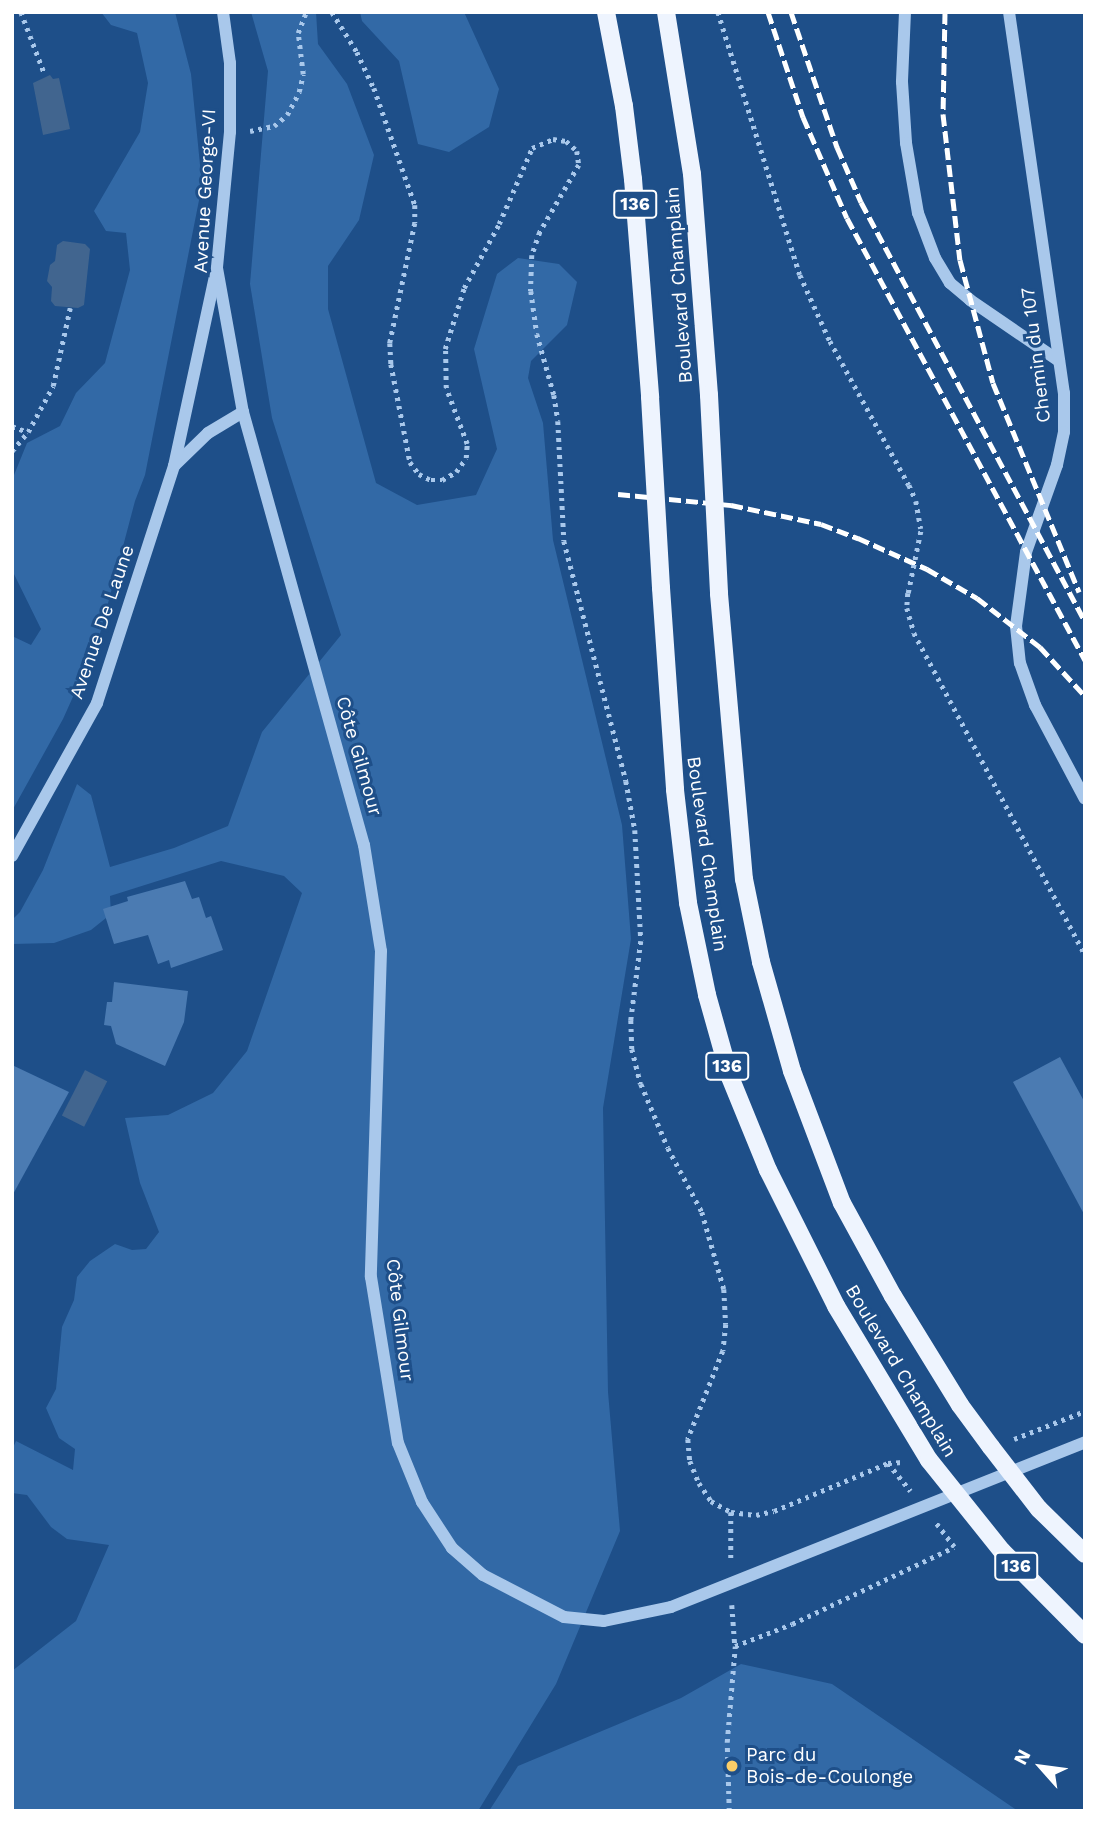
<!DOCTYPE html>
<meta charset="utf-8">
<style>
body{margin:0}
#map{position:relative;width:1097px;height:1823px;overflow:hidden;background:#1e4f89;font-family:"Work Sans",sans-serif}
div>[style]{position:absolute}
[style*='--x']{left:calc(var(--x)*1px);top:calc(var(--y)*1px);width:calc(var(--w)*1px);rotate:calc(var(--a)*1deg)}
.green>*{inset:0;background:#3269a6}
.water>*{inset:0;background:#41658f;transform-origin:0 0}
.building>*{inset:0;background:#4b7bb2}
.path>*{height:4.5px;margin-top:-2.25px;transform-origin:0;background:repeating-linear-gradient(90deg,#a9c8eb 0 3.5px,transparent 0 8.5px)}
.minor>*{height:12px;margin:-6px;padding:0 6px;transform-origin:6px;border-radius:6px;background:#a9c8eb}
.major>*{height:18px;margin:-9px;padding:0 9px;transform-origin:9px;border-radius:9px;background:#eef4fe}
.rail>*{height:5px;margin-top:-2.5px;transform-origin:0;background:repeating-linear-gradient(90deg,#fff 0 12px,transparent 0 17px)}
.path-bridge>*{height:4.5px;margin-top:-2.25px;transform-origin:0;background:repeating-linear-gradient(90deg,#a9c8eb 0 3.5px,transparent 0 8.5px)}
.major-bridge>*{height:18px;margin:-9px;padding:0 9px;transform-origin:9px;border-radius:9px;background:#eef4fe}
.dots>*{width:19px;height:19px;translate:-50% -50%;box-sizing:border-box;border:4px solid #1e4f89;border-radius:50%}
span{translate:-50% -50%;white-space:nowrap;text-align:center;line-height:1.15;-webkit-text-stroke:6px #1e4f89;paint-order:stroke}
.shield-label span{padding:2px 5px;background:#1e4f89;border:2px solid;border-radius:5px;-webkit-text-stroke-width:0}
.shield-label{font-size:18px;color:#fff;font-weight:700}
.street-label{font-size:19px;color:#fff}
.poi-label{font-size:19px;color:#fff}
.left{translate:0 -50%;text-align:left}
.frame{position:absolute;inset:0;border:14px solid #fff;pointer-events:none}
.north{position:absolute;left:1006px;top:1732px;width:70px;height:70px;-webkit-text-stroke:5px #1e4f89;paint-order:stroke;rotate:298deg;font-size:19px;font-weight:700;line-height:28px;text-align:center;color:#fff}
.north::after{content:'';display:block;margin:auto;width:24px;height:32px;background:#fff;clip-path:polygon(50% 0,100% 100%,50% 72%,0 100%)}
</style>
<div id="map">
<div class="green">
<div style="clip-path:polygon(101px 12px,175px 12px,191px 74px,202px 185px,145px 475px,135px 501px,98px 641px,63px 719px,12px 811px,12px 636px,31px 645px,41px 629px,12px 570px,12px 480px,27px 443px,60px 426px,76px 393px,105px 363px,130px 270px,126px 233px,106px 231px,94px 211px,140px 132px,148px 83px,137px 33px,111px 25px)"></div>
<div style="clip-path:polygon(251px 12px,316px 12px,318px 44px,347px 84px,374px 155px,359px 220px,328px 266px,328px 309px,376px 483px,417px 505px,476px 495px,497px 449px,474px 349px,497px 274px,518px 258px,559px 264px,577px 282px,567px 325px,531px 361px,528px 378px,543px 423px,553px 540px,622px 825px,631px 939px,603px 1108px,608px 1392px,620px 1531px,556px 1684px,478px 1811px,12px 1811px,12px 1671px,76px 1621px,109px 1545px,67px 1539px,51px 1527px,27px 1495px,12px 1493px,12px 1450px,16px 1441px,73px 1470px,75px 1449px,59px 1438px,46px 1408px,56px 1389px,62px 1327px,74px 1300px,77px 1277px,90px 1261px,115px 1244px,132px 1250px,146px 1249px,159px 1232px,140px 1183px,125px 1118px,168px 1115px,213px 1093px,247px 1051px,302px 893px,284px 876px,221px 861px,110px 896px,111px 914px,91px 930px,54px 943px,12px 944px,12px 920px,20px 912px,43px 870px,77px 784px,91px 795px,110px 867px,174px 848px,228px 826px,262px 732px,341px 635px,272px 418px,250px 284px,268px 71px)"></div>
<div style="clip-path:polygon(360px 12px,464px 12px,499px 89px,489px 127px,449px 152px,418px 144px,399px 61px,362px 21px)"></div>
<div style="clip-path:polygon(741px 1664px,832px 1684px,1018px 1811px,489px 1811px,518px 1766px,681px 1698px)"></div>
</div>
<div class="water">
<div style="clip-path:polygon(50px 75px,53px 79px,59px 78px,70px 129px,43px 135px,33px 83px)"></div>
<div style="clip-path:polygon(63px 241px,85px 244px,90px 249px,84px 305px,78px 308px,55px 306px,51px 301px,52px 287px,47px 281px,50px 265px,55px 261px,57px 245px)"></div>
<div style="left:85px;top:1070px;width:25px;height:51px;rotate:27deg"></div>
</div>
<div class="building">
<div style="clip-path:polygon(185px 881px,192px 899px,199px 897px,206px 918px,211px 916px,223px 950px,171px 968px,169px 960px,158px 964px,148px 935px,114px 944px,103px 909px,128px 901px,127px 897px)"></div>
<div style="clip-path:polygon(114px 982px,188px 991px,184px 1022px,165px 1066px,116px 1044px,111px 1026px,104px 1025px,107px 1002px,112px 1002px)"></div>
<div style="clip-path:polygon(1060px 1057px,1085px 1103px,1085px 1216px,1013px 1082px)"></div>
<div style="clip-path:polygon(12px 1065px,69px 1092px,12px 1196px)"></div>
</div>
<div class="path">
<div style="--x:21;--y:12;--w:67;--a:69.1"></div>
<div style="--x:332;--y:12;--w:47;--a:58"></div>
<div style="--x:357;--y:52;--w:40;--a:65"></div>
<div style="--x:374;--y:88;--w:124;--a:70.7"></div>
<div style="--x:415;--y:205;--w:18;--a:90"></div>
<div style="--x:415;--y:223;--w:123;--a:101.8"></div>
<div style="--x:390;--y:343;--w:21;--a:87"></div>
<div style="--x:391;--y:364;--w:100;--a:79"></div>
<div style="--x:410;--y:462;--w:15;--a:53"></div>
<div style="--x:419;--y:474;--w:13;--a:27"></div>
<div style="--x:431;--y:480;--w:11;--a:0"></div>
<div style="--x:442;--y:480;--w:16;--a:-30"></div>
<div style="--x:456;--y:472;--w:17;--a:-54"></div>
<div style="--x:466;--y:458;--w:14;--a:-86"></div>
<div style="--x:467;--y:444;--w:60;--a:-110.6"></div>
<div style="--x:446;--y:388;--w:39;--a:-91"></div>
<div style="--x:445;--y:349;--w:64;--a:-72.7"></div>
<div style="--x:464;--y:288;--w:73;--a:-61.3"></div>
<div style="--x:499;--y:224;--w:83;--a:-66.5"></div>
<div style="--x:532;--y:148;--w:23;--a:-23"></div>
<div style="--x:553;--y:139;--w:13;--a:9"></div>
<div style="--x:566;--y:141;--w:15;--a:42"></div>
<div style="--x:577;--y:151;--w:14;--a:82"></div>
<div style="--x:579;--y:165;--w:78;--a:120.2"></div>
<div style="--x:540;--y:232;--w:24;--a:109"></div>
<div style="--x:532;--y:255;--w:36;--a:92"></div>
<div style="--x:531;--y:291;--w:43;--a:82.1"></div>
<div style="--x:537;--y:334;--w:63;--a:74.4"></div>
<div style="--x:554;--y:395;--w:26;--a:81"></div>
<div style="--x:558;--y:421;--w:120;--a:87.1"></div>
<div style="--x:564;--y:541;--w:248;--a:75.5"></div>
<div style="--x:626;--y:781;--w:50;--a:79.6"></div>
<div style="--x:635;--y:830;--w:111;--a:86.9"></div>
<div style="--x:641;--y:941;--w:80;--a:97.2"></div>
<div style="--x:631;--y:1020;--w:29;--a:88"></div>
<div style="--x:632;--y:1049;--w:36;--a:76"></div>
<div style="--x:641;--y:1084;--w:69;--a:67.1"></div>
<div style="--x:668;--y:1148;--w:72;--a:62"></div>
<div style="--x:702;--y:1212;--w:80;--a:74.1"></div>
<div style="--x:724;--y:1289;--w:35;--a:87"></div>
<div style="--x:726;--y:1324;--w:27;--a:96"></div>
<div style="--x:723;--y:1351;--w:95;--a:111.7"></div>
<div style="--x:688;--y:1439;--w:22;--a:85"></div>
<div style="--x:690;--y:1461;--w:24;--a:68"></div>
<div style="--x:699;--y:1483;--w:22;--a:56"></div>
<div style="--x:711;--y:1501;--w:23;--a:29"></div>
<div style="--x:731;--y:1512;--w:25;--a:7"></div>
<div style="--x:756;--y:1515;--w:18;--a:-13"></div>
<div style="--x:774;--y:1511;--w:124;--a:-22.8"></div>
<div style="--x:888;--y:1463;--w:15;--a:-4"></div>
<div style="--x:718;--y:12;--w:275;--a:72.7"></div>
<div style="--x:800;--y:275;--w:72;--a:65.6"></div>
<div style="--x:830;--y:341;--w:164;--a:61.3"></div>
<div style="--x:909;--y:485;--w:17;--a:66"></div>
<div style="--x:916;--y:501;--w:28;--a:80"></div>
<div style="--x:250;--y:131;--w:25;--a:-12"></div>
<div style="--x:274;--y:126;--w:17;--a:-40"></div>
<div style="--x:287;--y:115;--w:26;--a:-62"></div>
<div style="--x:299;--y:92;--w:18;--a:-77"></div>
<div style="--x:303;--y:74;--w:41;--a:-97"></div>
<div style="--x:298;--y:33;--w:22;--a:-69"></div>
<div style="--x:12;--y:426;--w:17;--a:21"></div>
<div style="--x:12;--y:451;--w:25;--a:-50"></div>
<div style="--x:28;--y:432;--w:52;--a:-61.5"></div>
<div style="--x:53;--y:386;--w:80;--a:-77.7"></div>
<div style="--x:908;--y:593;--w:15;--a:94"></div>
<div style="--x:907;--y:608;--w:26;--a:74"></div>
<div style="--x:914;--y:633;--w:365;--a:62"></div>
<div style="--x:1014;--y:1439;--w:76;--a:-21.5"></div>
<div style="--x:888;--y:1463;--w:36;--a:51"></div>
<div style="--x:731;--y:1512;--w:49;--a:90"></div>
<div style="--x:732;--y:1605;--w:41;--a:85.8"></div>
<div style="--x:729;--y:1811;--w:69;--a:-91.7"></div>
<div style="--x:727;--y:1742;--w:96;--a:-85.2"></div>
<div style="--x:735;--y:1646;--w:61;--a:-21.1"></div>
<div style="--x:792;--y:1624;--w:179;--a:-25.4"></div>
<div style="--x:954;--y:1547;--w:30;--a:-127"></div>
</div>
<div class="minor">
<div style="--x:223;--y:12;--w:51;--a:82.2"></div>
<div style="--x:230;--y:63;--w:69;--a:90"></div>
<div style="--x:230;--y:132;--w:137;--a:95.5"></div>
<div style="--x:217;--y:268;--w:146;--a:79.8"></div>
<div style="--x:243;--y:412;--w:450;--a:74.4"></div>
<div style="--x:364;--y:845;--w:107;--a:80.9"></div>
<div style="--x:381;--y:951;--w:326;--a:91.8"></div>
<div style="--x:371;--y:1277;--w:168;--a:80.8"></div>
<div style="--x:398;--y:1443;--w:64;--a:67.9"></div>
<div style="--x:422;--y:1502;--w:55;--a:56.9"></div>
<div style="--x:452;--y:1548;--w:41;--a:41.1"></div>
<div style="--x:483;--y:1575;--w:91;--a:27.4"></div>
<div style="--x:564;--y:1617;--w:40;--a:5.7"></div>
<div style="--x:604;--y:1621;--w:68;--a:-11.8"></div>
<div style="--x:671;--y:1607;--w:446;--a:-21.7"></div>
<div style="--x:905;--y:12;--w:70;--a:92.5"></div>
<div style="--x:902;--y:82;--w:61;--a:86.2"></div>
<div style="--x:906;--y:143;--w:71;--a:80.3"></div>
<div style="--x:918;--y:213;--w:48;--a:69.3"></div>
<div style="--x:935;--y:258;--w:29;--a:59"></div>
<div style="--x:950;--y:283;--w:26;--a:40"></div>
<div style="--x:970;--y:300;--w:108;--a:34.4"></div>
<div style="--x:1009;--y:12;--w:385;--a:81.8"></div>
<div style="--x:1064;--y:393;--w:39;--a:90"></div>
<div style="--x:1064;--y:432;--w:34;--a:102"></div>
<div style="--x:1057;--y:465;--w:92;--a:109.6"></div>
<div style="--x:1026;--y:552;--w:75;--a:97.7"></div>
<div style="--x:1016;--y:626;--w:37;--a:84"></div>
<div style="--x:1020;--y:663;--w:45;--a:70.3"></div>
<div style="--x:1035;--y:705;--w:106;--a:62"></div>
<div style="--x:174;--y:466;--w:47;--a:-44.1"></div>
<div style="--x:208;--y:433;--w:41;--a:-31"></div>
<div style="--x:12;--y:856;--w:175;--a:-60.9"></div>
<div style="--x:97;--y:703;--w:249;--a:-72"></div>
<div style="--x:174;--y:466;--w:194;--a:-77.8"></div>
</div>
<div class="major">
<div style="--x:606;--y:12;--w:96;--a:79.2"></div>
<div style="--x:624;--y:106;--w:74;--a:83"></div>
<div style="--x:633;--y:179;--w:219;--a:85.5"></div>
<div style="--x:666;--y:12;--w:164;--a:80.9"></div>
<div style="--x:692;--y:174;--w:222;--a:85.6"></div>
<div style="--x:661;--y:588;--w:202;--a:86"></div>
<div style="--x:675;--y:790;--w:114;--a:83.4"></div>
<div style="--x:688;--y:903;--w:94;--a:78.3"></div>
<div style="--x:707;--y:995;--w:85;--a:74.3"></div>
<div style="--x:730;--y:1077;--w:100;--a:67.8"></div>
<div style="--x:768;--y:1170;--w:152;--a:63.4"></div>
<div style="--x:836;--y:1306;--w:180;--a:58.9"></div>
<div style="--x:929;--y:1460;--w:117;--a:51.3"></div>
<div style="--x:1002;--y:1551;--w:118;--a:45.3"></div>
<div style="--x:719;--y:594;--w:286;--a:85"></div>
<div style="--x:744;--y:879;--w:85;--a:78.4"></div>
<div style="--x:761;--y:962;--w:113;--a:74.1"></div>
<div style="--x:792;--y:1071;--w:141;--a:69.3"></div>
<div style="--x:842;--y:1203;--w:106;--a:61.3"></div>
<div style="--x:893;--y:1296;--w:128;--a:58.4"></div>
<div style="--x:960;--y:1405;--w:52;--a:53.6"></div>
<div style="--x:991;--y:1447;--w:78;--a:52.3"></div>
<div style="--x:1039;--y:1509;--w:64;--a:44.4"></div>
</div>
<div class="rail">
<div style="--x:768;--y:12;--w:111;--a:71.6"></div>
<div style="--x:803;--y:117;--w:110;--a:66.5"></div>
<div style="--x:847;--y:218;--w:502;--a:61.7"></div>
<div style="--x:791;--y:12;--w:143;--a:71.2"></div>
<div style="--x:837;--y:147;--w:60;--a:66.4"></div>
<div style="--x:861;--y:202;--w:475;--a:61.9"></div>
<div style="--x:945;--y:12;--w:102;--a:91.1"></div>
<div style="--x:943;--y:114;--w:147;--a:83.4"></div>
<div style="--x:960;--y:260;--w:127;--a:75"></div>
<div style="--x:993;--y:383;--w:226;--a:67.6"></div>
<div style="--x:618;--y:494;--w:114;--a:5.6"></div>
<div style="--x:731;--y:505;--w:92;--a:11.9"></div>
<div style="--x:821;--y:524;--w:40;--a:21"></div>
<div style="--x:858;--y:538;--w:76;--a:24.2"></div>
<div style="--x:927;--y:569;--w:58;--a:30.1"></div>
<div style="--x:977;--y:598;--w:80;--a:37.9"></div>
<div style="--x:1040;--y:647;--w:67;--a:47.4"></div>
</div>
<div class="path-bridge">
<div style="--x:908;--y:593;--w:65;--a:-78.5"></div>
</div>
<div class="major-bridge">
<div style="--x:709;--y:395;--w:199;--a:87.1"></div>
<div style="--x:650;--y:397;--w:191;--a:86.7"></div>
</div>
<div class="dots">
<div style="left:732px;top:1766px;background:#facd68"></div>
</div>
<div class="shield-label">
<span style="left:635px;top:204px">136</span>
<span style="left:727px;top:1066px">136</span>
<span style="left:1016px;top:1566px">136</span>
</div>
<div class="street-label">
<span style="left:205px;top:191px;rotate:-87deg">Avenue George-VI</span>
<span style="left:679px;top:285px;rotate:-94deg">Boulevard Champlain</span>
<span style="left:1036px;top:355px;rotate:-97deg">Chemin du 107</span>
<span style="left:102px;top:622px;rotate:-71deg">Avenue De Laune</span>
<span style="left:359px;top:756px;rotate:74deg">Côte Gilmour</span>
<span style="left:707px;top:854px;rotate:82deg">Boulevard Champlain</span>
<span style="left:400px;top:1320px;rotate:83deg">Côte Gilmour</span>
<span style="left:901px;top:1371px;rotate:59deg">Boulevard Champlain</span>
</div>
<div class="poi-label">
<span class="left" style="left:746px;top:1766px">Parc du<br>Bois-de-Coulonge</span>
</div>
<div class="frame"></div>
<div class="north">N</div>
</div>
